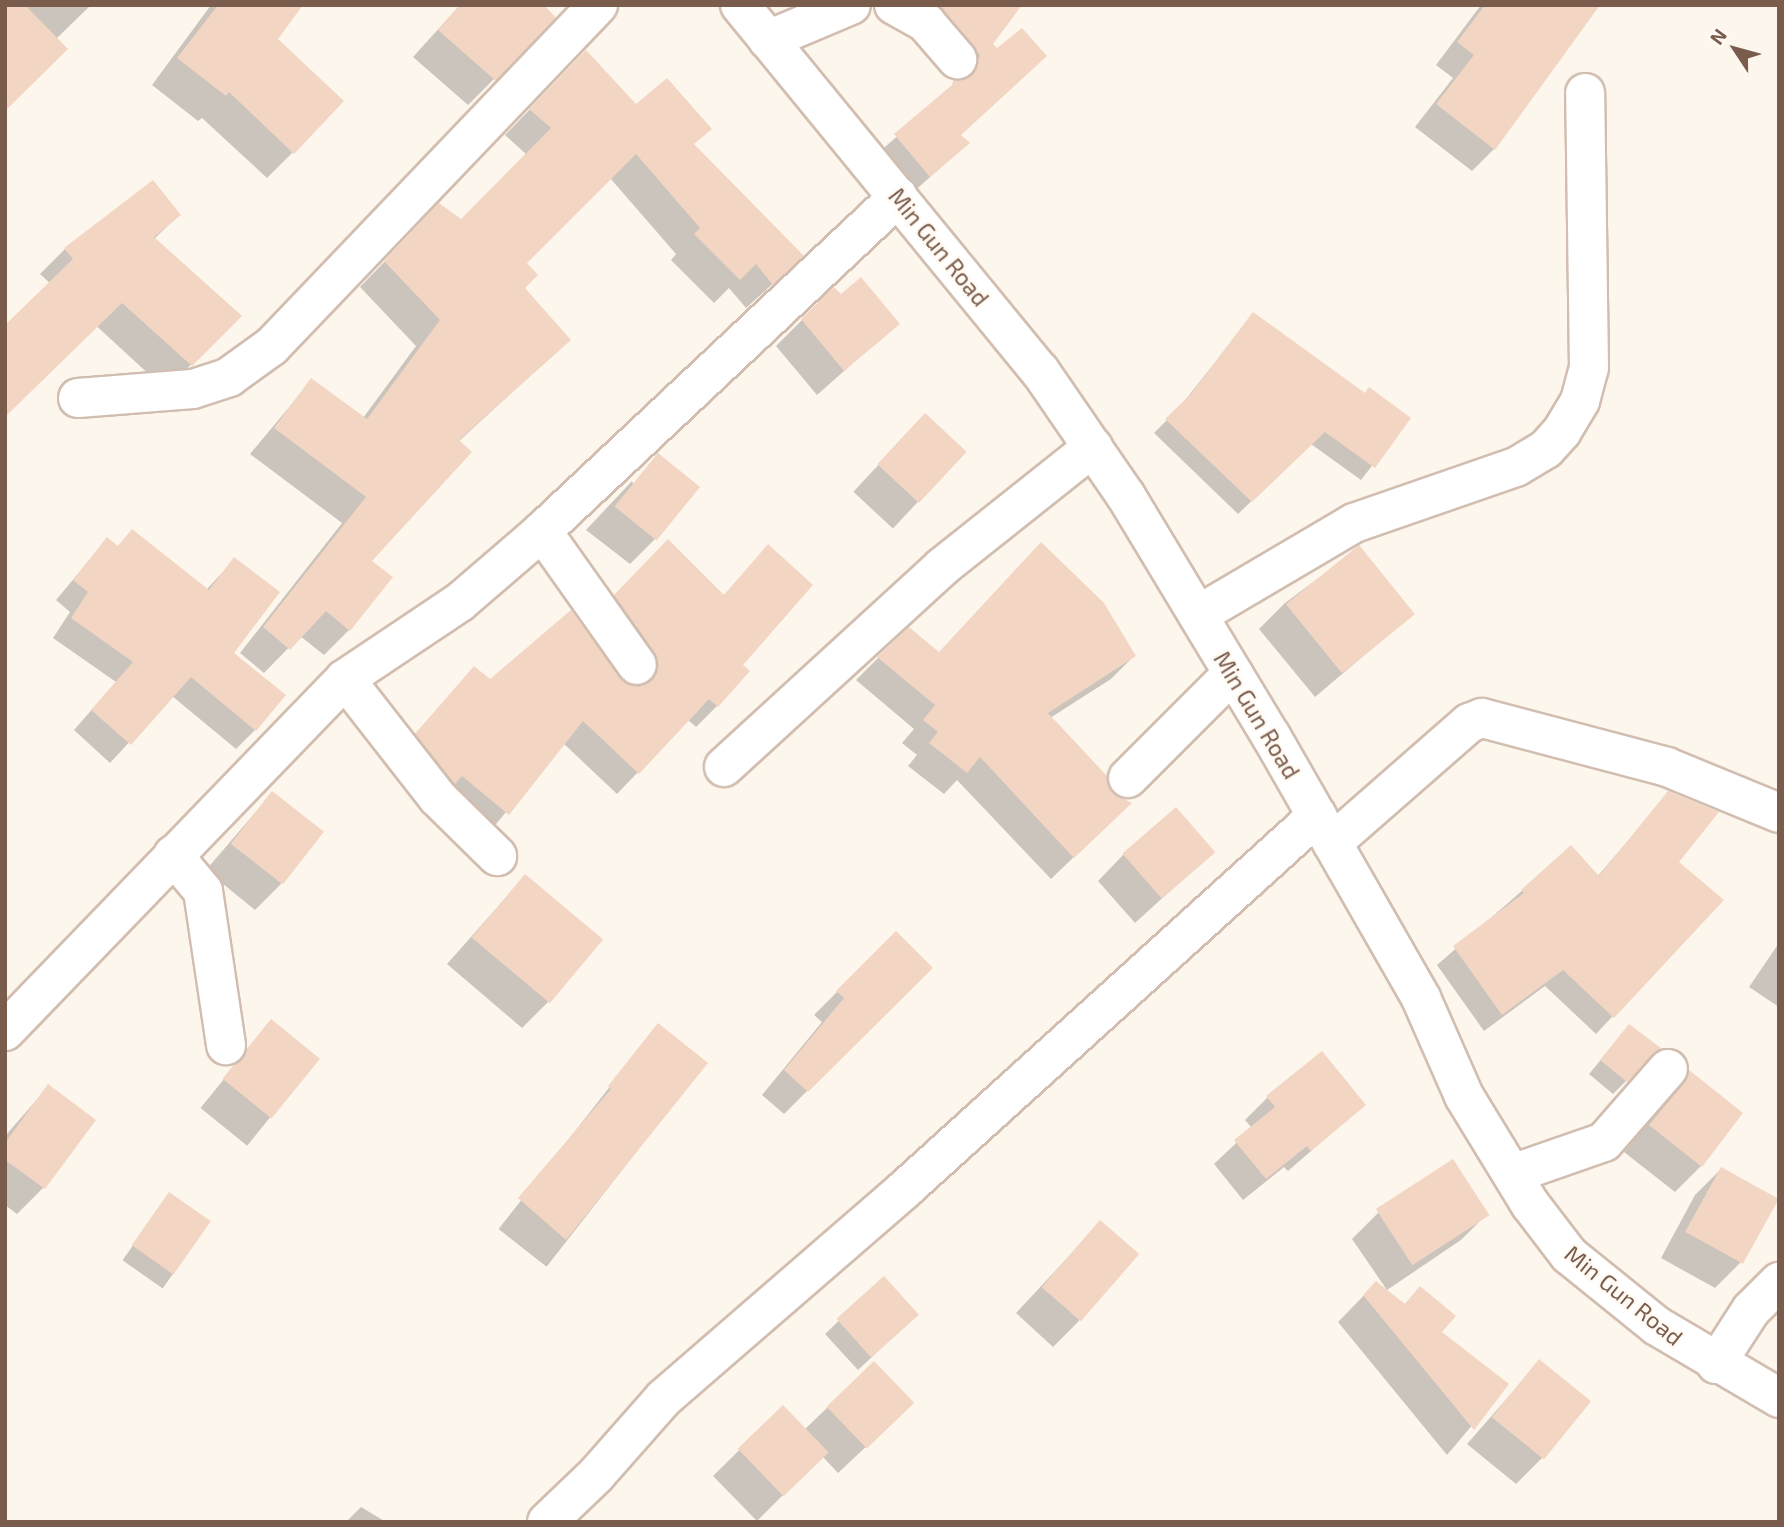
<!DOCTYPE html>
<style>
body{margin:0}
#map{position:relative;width:1784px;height:1527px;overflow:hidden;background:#fdf6ec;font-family:"Exo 2",sans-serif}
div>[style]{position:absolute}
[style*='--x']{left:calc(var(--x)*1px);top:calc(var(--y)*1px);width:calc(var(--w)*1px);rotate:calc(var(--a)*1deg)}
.shadow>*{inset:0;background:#0003;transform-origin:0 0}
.building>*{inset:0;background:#f3d5c3;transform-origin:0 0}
.roads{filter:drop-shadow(2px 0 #d1beb0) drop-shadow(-2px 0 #d1beb0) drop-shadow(0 2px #d1beb0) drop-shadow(0 -2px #d1beb0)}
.minor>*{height:38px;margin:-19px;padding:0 19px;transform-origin:19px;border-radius:19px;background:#fff}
.tertiary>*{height:38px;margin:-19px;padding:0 19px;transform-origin:19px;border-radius:19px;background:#fff}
span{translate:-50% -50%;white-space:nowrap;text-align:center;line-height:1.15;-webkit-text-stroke:5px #fffaf3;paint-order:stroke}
.street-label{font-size:23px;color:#7a5c4d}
.frame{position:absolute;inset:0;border:7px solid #7a5c4d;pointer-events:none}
.north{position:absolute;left:1700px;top:14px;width:70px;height:70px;-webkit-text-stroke:5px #fffaf3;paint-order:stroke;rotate:306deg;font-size:19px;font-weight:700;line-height:28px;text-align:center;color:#7a5c4d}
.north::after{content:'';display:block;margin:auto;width:24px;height:32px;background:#7a5c4d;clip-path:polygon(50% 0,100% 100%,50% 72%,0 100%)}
</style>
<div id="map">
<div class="shadow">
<div style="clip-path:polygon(12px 5px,91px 5px,56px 39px)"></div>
<div style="clip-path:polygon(211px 5px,301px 5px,275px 39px,293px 152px,267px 178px,202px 118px,198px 121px,152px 85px)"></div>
<div style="clip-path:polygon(460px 5px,494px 79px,468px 105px,413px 57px)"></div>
<div style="clip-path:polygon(952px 5px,991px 44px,959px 136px,968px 143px,910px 195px,877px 154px,961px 80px,962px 75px,930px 36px)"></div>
<div style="clip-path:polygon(1481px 5px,1598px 5px,1494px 149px,1472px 171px,1415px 127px,1453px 78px,1436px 65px)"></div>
<div style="clip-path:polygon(561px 77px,636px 107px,692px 145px,776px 281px,746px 308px,729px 288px,714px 303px,671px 260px,676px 254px,610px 178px,524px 263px,523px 288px,569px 340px,458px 442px,369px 561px,349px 630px,324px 655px,300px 636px,264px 673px,240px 653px,342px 523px,250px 454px,311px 381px,363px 418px,416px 346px,360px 287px,414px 231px,461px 221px,527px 155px,505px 135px)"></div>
<div style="clip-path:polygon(153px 182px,179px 215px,154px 239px,239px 316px,166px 390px,40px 274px,65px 249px)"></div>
<div style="clip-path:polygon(841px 296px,897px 324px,817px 395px,776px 346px,802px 320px)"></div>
<div style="clip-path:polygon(1253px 314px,1364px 395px,1409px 418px,1361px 480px,1311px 444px,1238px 514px,1154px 433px,1179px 408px)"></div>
<div style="left:925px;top:415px;width:54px;height:105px;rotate:43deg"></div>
<div style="clip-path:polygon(632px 481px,656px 538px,630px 564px,586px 530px)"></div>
<div style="clip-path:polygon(132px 532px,206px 590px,234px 560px,232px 653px,255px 730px,236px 749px,172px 696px,110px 763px,74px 730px,116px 682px,53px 638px,70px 612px,56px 600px,107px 539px,117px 547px)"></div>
<div style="clip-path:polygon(768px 547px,741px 665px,717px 706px,696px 727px,688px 720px,617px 794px,563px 743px,487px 835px,395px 756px,474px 669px,490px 682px,618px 679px,636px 686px,635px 675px,594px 618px,647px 562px,723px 596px)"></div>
<div style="clip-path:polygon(1359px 548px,1413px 614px,1315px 697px,1259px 629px,1285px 603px)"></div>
<div style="clip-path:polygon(938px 654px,1134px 656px,1111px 679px,1050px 718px,1107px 825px,1051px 879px,957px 780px,944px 794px,908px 766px,917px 755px,902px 743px,914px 729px,856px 680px,878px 658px)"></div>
<div style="clip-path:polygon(272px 793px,281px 884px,255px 910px,206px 870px)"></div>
<div style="clip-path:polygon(1669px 793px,1677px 862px,1721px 900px,1596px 1034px,1545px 986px,1484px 1031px,1437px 965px,1571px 848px,1597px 877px)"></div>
<div style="clip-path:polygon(1213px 852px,1135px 923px,1098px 881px,1123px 855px)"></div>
<div style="clip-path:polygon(525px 876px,548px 1002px,522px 1028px,447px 964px)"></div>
<div style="clip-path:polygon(896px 933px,930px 968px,784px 1114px,762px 1095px,822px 1022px,814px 1015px)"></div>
<div style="clip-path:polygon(1779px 943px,1779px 1007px,1749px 987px)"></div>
<div style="left:271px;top:1021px;width:60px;height:112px;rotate:39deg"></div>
<div style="left:658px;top:1025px;width:61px;height:259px;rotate:38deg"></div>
<div style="clip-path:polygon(1629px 1026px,1659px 1048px,1613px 1094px,1589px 1074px)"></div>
<div style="clip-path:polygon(1689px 1072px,1701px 1166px,1675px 1192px,1624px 1152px,1659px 1111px,1664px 1098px)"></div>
<div style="clip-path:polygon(48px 1087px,94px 1121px,43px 1188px,17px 1214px,5px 1205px,5px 1136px)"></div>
<div style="clip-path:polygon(1267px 1098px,1364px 1105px,1288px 1171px,1284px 1167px,1243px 1200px,1214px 1164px,1252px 1128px,1245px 1120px)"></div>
<div style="clip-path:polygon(1721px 1169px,1776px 1200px,1741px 1262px,1715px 1288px,1661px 1258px,1695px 1195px)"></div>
<div style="left:169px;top:1194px;width:49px;height:81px;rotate:35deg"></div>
<div style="clip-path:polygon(1378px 1213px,1487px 1214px,1461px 1240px,1387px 1290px,1352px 1239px)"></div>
<div style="clip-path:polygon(1100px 1223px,1079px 1321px,1053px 1347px,1016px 1313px)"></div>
<div style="clip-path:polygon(884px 1278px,904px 1327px,858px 1370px,825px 1334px)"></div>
<div style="clip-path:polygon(1376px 1283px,1404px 1305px,1420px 1288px,1440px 1332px,1507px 1384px,1447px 1455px,1338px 1322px)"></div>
<div style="clip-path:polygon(1539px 1362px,1542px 1458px,1516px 1484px,1467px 1444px)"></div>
<div style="clip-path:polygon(874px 1363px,885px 1429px,838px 1473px,822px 1456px,757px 1521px,713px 1476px,783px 1407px,804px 1430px)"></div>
<div style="clip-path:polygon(361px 1507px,386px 1522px,346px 1522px)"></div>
</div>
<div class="building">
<div style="clip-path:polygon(5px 5px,25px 5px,68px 49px,5px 111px)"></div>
<div style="clip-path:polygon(218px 5px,303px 5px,278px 39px,344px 101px,294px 154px,229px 92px,226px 96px,177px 58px)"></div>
<div style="clip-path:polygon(460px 5px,544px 5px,556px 18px,496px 81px,438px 30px)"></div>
<div style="clip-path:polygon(938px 5px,1022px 5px,993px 44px,997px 48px,1022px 28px,1047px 56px,961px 135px,970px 143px,930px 177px,894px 134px,952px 85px,953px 80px,972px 75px,980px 55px)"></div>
<div style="clip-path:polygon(1485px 5px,1600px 5px,1495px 150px,1436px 104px,1474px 55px,1457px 42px)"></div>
<div style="clip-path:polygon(586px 50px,636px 104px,667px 78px,712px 129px,694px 144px,804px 256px,773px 285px,756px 264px,740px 280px,694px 234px,700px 228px,636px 154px,527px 263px,538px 275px,525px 288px,571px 340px,459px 440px,472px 452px,372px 561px,393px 577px,350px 631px,326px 611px,290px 650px,263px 627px,366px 497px,274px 428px,311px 378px,367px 419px,440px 320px,384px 261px,439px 203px,461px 219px,551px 128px,529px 109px)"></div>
<div style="clip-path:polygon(153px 180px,181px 215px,154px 237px,242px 316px,192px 366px,122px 303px,5px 417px,5px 325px,73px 259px,64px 248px)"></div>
<div style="clip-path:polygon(861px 277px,900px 324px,844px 371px,801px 319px,834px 287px,841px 294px)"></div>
<div style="clip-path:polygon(1253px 312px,1365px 393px,1369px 387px,1411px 418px,1375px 468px,1325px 432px,1252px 502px,1165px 419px,1191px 394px)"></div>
<div style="left:925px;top:413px;width:57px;height:70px;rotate:43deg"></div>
<div style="left:658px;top:453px;width:54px;height:69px;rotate:39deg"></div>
<div style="clip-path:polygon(132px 529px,209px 590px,234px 557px,280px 592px,234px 653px,286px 695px,256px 731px,191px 677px,131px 745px,91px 710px,133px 662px,71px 618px,88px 592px,73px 580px,107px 537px,118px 546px)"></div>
<div style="clip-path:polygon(668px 539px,724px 595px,768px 544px,813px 585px,743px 665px,750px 671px,718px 707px,709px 699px,639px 774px,583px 721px,509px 815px,462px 776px,455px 784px,415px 734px,474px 666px,490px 679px,571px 610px,620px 678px,638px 687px,650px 682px,657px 673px,655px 653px,614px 595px)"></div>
<div style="clip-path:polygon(1041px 542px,1104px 603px,1136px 656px,1048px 713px,1107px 776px,1112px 793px,1132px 803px,1074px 858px,980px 757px,967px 773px,929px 743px,938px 732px,923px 720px,935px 705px,877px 657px,909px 627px,939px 652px)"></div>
<div style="left:1359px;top:545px;width:89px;height:94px;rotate:51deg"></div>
<div style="left:272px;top:791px;width:66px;height:67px;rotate:38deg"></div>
<div style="clip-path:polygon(1668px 791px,1719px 812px,1679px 862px,1724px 900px,1614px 1018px,1563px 970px,1502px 1015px,1453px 946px,1524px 893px,1521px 890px,1571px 845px,1599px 876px)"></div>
<div style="left:1176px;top:807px;width:60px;height:71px;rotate:49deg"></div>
<div style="left:525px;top:874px;width:102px;height:83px;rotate:40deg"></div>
<div style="clip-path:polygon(896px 931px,933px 968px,808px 1092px,784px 1070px,844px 998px,836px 991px)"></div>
<div style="left:271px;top:1019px;width:63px;height:77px;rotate:39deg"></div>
<div style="clip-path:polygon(658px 1023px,708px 1063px,566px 1240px,518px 1198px,611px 1089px,608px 1086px)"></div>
<div style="clip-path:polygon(1629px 1024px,1661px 1048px,1627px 1082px,1600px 1060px)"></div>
<div style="clip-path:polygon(1322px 1051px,1366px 1105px,1311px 1151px,1307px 1146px,1266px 1179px,1234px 1140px,1275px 1107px,1266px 1096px)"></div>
<div style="clip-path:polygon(1689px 1070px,1743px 1113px,1702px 1167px,1649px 1125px,1684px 1083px)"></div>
<div style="clip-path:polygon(48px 1084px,96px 1120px,45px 1189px,5px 1160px,5px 1143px)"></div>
<div style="left:1453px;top:1159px;width:67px;height:92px;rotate:57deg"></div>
<div style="left:1721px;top:1167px;width:66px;height:74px;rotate:29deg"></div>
<div style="left:169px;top:1192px;width:51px;height:65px;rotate:35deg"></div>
<div style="left:1100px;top:1220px;width:52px;height:89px;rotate:41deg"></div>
<div style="left:884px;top:1276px;width:52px;height:64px;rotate:48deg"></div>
<div style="clip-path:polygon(1376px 1281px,1405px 1304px,1420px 1286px,1456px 1316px,1442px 1332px,1509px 1384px,1474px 1430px,1363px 1295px)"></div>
<div style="left:1539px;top:1359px;width:67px;height:75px;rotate:39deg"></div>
<div style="left:874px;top:1361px;width:58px;height:66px;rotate:46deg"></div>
<div style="left:783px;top:1405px;width:66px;height:63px;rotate:46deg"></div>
</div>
<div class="roads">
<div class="minor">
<div style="--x:894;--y:5;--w:37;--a:29"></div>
<div style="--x:926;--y:23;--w:48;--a:49.3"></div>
<div style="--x:768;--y:40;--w:90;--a:-22.9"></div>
<div style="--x:78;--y:398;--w:115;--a:-4.5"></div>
<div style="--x:193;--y:389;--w:38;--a:-18"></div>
<div style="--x:229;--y:377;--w:53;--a:-35.8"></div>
<div style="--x:272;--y:346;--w:472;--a:-46.3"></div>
<div style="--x:542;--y:531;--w:164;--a:54.7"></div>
<div style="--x:1198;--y:615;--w:181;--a:-30.5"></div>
<div style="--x:1354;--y:523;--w:171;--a:-19.1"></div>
<div style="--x:1516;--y:467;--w:35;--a:-31"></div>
<div style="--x:1546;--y:449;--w:24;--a:-48"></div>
<div style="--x:1562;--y:431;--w:35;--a:-59"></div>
<div style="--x:1580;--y:401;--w:34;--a:-75"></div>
<div style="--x:1589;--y:368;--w:275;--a:-90.8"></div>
<div style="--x:345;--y:679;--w:151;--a:52"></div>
<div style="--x:438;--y:798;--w:83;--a:44.5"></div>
<div style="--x:724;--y:767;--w:296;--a:-42.5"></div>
<div style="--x:942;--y:567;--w:193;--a:-38.5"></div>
<div style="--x:1128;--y:778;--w:148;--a:-45"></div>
<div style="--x:1332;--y:843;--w:182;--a:-41.2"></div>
<div style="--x:1469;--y:723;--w:14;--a:-21"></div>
<div style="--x:1482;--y:718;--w:191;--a:14.8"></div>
<div style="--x:1667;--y:767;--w:121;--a:22.3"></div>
<div style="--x:173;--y:855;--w:47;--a:50.2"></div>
<div style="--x:203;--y:891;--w:156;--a:81.5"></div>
<div style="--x:5;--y:1031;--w:489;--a:-46"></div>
<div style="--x:345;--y:679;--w:138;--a:-33.8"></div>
<div style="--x:460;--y:602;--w:103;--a:-40.7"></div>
<div style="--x:538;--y:535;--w:494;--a:-43.2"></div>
<div style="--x:1512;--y:1174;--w:97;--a:-19.2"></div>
<div style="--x:1604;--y:1142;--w:97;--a:-48.8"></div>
<div style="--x:1716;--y:1364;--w:64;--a:-57.1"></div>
<div style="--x:1751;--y:1310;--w:40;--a:-45"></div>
<div style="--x:547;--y:1522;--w:68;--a:-43.8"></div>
<div style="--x:596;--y:1475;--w:103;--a:-48.6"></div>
<div style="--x:664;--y:1398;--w:319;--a:-40.9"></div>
<div style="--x:905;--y:1189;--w:556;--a:-42.16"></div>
</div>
<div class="tertiary">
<div style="--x:740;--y:5;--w:473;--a:50.7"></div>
<div style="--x:1040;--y:371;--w:152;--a:55.5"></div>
<div style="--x:1126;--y:496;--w:280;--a:58.9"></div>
<div style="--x:1271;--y:736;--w:302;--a:60.2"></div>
<div style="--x:1421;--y:998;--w:107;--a:66.3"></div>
<div style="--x:1464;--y:1096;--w:127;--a:58.6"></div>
<div style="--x:1530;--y:1204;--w:64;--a:52.6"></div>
<div style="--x:1569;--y:1255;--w:113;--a:38.9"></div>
<div style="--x:1657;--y:1326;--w:142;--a:30.5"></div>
</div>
</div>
<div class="street-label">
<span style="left:939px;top:247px;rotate:51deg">Min Gun Road</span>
<span style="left:1257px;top:715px;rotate:59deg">Min Gun Road</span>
<span style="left:1624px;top:1295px;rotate:39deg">Min Gun Road</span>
</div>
<div class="frame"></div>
<div class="north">N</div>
</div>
